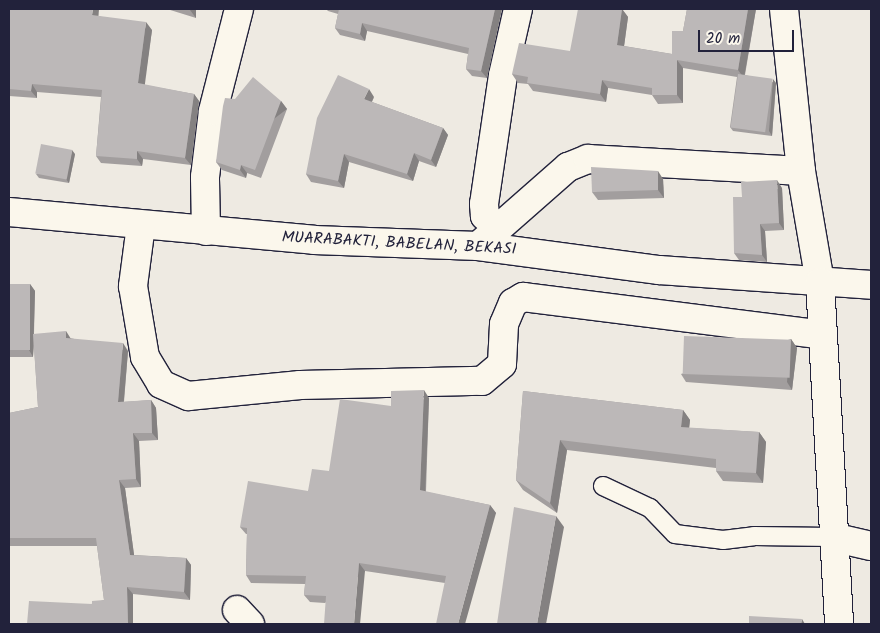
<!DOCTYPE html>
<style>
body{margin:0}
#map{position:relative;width:880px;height:633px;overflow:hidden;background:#eeeae2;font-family:Kalam,sans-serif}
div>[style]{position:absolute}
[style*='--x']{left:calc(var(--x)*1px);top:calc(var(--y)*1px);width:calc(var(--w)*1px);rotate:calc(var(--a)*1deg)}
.roads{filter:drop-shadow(1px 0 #22223b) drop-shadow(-1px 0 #22223b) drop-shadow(0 1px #22223b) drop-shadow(0 -1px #22223b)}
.service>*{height:18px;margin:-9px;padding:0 9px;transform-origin:9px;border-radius:9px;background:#fbf7ec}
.minor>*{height:28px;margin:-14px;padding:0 14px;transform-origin:14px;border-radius:14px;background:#fbf7ec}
.primary>*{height:28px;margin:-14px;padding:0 14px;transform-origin:14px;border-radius:14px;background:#fbf7ec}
.wall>*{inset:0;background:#a29e9e}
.shaded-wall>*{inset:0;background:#848181;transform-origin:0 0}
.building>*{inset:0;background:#bcb8b8;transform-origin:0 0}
span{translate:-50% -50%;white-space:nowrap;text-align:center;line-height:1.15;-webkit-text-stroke:4px #fbf7ec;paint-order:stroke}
.street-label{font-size:16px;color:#22223b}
.frame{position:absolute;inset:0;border:10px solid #22223b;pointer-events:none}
.scale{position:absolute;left:698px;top:30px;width:96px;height:22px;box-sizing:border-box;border:2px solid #22223b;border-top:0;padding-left:6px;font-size:15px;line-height:18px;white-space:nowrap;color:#22223b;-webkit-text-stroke:4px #fbf7ec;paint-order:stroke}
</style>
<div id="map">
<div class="roads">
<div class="service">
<div style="--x:603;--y:486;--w:52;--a:25.1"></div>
<div style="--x:650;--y:508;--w:36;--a:46"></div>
<div style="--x:675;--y:534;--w:48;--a:7.1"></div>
<div style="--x:723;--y:540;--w:31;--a:-7"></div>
<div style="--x:754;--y:536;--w:78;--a:0.7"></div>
</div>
<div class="minor">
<div style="--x:9;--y:212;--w:306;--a:5.2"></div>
<div style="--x:314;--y:240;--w:164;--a:2.1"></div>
<div style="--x:478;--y:246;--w:183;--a:7.6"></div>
<div style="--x:659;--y:270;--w:213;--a:4"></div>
<div style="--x:141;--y:225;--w:62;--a:97.5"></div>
<div style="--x:133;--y:286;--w:72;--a:80.4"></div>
<div style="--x:145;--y:357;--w:31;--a:59"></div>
<div style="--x:161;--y:384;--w:30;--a:24"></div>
<div style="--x:188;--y:396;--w:113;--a:-5.6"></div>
<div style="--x:300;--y:385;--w:182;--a:-1.3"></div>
<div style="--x:482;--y:381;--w:26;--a:-40"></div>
<div style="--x:502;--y:364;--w:40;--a:-87.1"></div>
<div style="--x:504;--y:324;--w:23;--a:-67"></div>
<div style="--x:513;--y:303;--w:12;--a:-31"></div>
<div style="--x:523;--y:297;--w:301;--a:7.2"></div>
<div style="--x:498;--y:228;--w:18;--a:-137"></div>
<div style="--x:485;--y:216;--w:12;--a:-95"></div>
<div style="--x:484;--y:204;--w:130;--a:-81.6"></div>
<div style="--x:503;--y:75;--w:68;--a:-77.2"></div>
<div style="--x:206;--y:231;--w:54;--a:-91.1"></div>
<div style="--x:205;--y:177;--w:66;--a:-83.1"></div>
<div style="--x:213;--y:111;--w:105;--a:-75.7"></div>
<div style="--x:478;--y:246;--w:120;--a:-41.3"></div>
<div style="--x:568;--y:167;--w:22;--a:-22"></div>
<div style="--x:588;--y:159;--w:213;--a:3.2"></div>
<div style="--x:832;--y:537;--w:40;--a:13"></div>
<div style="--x:237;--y:610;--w:19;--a:47"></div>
</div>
<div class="primary">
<div style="--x:784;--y:9;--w:163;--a:84"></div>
<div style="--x:801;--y:171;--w:113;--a:80.3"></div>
<div style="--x:820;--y:282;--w:343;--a:86.8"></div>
</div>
</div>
<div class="wall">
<div style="clip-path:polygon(9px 9px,98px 16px,152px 30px,144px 85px,194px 94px,199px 101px,191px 165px,143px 159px,142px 166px,101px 163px,96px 156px,101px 97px,37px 92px,37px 98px,9px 96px)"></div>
<div style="clip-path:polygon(167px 9px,196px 9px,196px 18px)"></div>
<div style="clip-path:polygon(326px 9px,502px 9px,487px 78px,472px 76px,466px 69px,468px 54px,367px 31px,365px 41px,340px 35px,335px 28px,338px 14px,328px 11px)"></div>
<div style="clip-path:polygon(622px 9px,628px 17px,624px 46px,672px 54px,683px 31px,687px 9px,756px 9px,745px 75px,776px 83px,772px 136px,733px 131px,730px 127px,737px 77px,683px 68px,683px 103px,658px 104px,652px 95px,608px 88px,606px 102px,533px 91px,528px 84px,518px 83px,512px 74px,570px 51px)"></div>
<div style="clip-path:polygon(374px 97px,372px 102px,443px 128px,448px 135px,436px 167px,419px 161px,413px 181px,349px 162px,344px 188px,311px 182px,306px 174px)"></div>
<div style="clip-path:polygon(235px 99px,281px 101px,287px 109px,261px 178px,247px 173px,246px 178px,222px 170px,216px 162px)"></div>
<div style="clip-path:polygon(75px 154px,69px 183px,39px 178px,36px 174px)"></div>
<div style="clip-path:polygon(663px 179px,664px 198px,598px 200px,592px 192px)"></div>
<div style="clip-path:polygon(782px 188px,784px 230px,765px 231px,767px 262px,739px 260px,734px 253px,742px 197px)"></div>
<div style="clip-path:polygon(9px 284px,30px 284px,35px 291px,34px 334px,70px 338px,128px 351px,124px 402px,151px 400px,156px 408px,158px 440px,139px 441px,141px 487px,125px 488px,134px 555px,186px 558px,191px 565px,190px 600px,133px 594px,133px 624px,27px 624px,104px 600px,97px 546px,9px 546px,9px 413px,38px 407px,34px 346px,33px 357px,9px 357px)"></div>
<div style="clip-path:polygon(791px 339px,797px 348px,792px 390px,686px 382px,681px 374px)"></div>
<div style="clip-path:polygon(523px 391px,683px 410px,690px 420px,689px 428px,759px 432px,766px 442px,763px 483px,723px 481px,716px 471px,716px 468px,567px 450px,557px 513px,523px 490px,516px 480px)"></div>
<div style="clip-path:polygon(429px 398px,426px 492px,490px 505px,496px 513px,445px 583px,365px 571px,325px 603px,310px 602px,304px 595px,305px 584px,251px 583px,246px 575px,247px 534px,246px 534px,240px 527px,308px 491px,329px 471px,391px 406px)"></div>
</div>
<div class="shaded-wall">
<div style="clip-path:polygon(93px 9px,99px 9px,98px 22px,92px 15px)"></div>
<div style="clip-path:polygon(190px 9px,196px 9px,196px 18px,190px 10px)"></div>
<div style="clip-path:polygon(495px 9px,502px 9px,487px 78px,481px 71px)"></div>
<div style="clip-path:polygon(622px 9px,628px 17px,623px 54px,617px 45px)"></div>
<div style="clip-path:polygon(748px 9px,756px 9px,744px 78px,738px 70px)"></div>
<div style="clip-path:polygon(146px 22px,152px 30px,144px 91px,138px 83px)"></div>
<div style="clip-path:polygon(362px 23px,367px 31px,365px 41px,360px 34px)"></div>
<div style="clip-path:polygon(677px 60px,683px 68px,683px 103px,677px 95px)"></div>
<div style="clip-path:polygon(773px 79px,776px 83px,772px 136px,769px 131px)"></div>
<div style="clip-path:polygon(602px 80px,608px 88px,606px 102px,600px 94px)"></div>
<div style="clip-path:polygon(32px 84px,37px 92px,37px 98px,31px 91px)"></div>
<div style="clip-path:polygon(369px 89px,374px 97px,369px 107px,364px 99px)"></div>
<div style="clip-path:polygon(194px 94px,199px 101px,191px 165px,185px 158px)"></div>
<div style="left:281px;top:101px;width:10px;height:74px;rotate:53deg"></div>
<div style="clip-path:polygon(443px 128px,448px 135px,436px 167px,431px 160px)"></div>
<div style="clip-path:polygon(72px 150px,75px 154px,69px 183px,66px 179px)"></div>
<div style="clip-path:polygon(137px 151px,143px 159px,142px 166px,137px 159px)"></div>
<div style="clip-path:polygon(414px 153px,419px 161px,413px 181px,407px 174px)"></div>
<div style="clip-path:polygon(344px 154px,349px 162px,344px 188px,338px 181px)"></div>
<div style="clip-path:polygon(241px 165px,247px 173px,246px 178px,240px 170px)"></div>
<div style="clip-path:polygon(658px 171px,663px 179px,664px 198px,658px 190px)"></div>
<div style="clip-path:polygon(777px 180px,782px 188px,784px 230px,779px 223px)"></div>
<div style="clip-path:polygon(760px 224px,765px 231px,767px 262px,762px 255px)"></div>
<div style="clip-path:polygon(30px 284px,35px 291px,33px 357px,29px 350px)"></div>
<div style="clip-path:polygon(66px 331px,71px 339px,66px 338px)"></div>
<div style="clip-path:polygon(791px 339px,797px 348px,792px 390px,787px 382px)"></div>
<div style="clip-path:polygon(123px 343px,128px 351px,123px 410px,118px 402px)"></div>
<div style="clip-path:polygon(424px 390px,429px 398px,425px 498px,420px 490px)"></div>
<div style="clip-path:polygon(151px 400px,156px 408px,158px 440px,152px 433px)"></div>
<div style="clip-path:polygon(683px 410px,690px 420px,688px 438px,681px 427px)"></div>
<div style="clip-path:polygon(759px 432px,766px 442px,763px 483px,756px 473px)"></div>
<div style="clip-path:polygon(133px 433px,139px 441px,141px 487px,136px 479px)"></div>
<div style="clip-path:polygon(560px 440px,567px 450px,557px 513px,550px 503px)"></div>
<div style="clip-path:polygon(119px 480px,125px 488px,135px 562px,130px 555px)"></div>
<div style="clip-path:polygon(490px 505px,496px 513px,465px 624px,458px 624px)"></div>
<div style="clip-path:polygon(556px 516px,564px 527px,546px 624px,537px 624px)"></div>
<div style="clip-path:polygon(186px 558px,191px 565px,190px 600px,184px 592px)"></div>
<div style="clip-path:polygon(359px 563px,365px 571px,360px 624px,354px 624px)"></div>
<div style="clip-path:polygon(127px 587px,133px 594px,133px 624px,128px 624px)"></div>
<div style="clip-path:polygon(802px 619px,805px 624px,801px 624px)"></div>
</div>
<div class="building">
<div style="clip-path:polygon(9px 9px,93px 9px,92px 15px,146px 22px,138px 83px,194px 94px,185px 158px,137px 151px,137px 159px,96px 156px,102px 90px,32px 84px,31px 91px,9px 89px)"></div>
<div style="clip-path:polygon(339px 9px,495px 9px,481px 71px,466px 69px,469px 48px,362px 23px,360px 34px,335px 28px)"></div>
<div style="clip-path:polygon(578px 9px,622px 9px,617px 45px,672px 54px,672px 31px,683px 31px,687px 9px,748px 9px,738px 70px,677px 60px,677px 95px,652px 95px,652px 88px,602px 80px,600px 94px,527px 83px,528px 77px,512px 74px,519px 43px,570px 51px)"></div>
<div style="left:738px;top:74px;width:35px;height:54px;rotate:8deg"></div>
<div style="clip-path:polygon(338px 75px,369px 89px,364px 99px,443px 128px,431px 160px,414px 153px,407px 174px,344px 154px,338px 181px,306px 174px,317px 118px)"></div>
<div style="clip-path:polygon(253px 77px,281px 101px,255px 170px,241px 165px,240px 170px,216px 162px,223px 106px,225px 98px,235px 99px)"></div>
<div style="left:41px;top:144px;width:32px;height:30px;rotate:11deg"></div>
<div style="clip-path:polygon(591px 167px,658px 171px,658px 190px,592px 192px)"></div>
<div style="clip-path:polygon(777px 180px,779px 223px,760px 224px,762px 255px,734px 253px,733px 197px,742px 197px,741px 182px)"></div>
<div style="left:9px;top:284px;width:21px;height:66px"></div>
<div style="clip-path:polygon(66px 331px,66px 338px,123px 343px,118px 402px,151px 400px,152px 433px,133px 433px,136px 479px,119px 480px,130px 555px,186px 558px,184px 592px,127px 587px,128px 624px,27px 624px,29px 601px,92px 604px,92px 601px,104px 600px,96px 538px,9px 538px,9px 413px,38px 407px,33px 334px)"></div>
<div style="left:684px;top:336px;width:107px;height:38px;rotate:2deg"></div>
<div style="clip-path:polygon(424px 390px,420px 490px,490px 505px,458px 624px,436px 624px,446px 576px,359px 563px,354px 624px,324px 624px,326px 596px,304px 595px,306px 576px,246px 575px,247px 528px,240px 527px,248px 481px,308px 491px,312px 469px,329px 471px,340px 399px,391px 406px,391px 391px)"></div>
<div style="clip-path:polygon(523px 391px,683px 410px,681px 427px,759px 432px,756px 473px,716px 471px,716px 459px,560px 440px,550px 503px,516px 480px)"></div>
<div style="clip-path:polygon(514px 507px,556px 516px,537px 624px,497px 624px)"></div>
<div style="clip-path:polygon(749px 616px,802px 619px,801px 624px,749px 624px)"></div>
</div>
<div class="street-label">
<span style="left:399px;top:244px;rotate:3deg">MUARABAKTI, BABELAN, BEKASI</span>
</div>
<div class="frame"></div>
<div class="scale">20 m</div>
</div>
